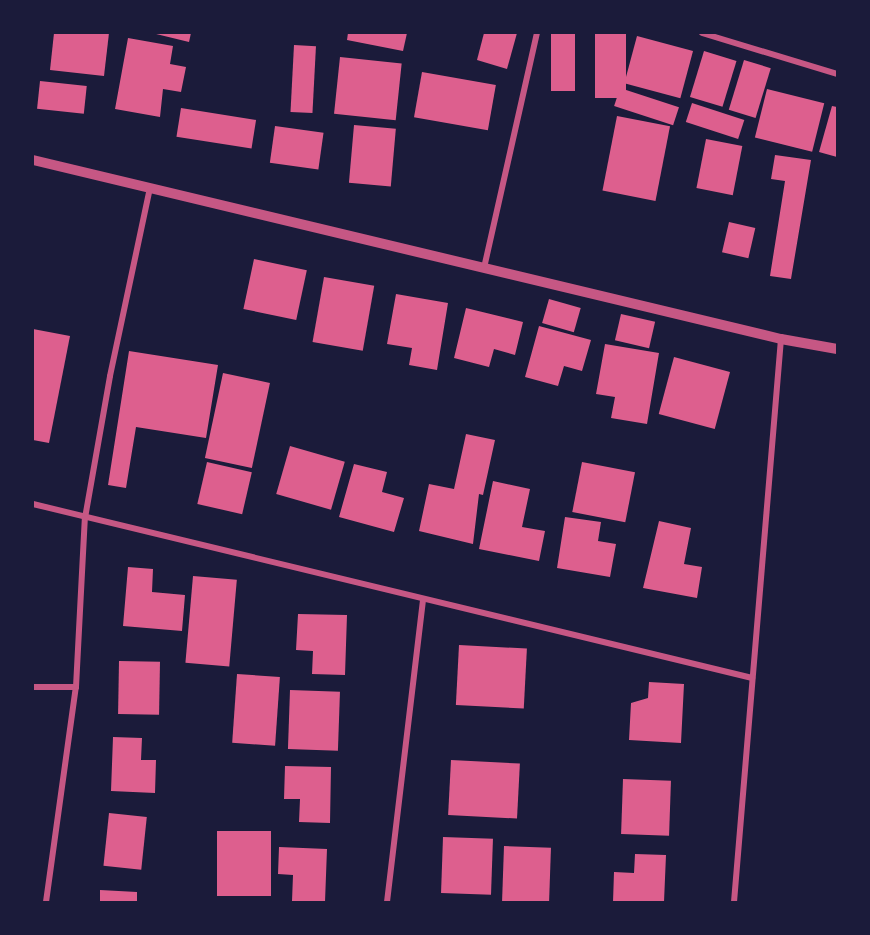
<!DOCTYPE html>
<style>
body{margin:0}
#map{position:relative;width:870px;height:935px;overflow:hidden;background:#1b1b3a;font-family:Lora,serif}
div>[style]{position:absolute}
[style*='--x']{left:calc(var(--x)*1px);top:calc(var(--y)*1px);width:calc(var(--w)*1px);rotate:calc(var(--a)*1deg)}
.building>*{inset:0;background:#dd5f8e;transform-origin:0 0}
.minor>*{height:6px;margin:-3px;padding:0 3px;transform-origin:3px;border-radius:3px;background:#c65784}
.tertiary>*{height:10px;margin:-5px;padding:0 5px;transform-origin:5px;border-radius:5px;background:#c65784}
span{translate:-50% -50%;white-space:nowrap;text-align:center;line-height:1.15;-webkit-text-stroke:6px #1b1b3a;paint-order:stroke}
.frame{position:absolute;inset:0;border:34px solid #1b1b3a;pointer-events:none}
</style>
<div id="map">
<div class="building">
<div style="clip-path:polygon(54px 33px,109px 33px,104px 76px,50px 70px)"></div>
<div style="clip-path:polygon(152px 33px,191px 33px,189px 42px)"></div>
<div style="clip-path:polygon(348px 33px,407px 33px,403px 51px,347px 40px)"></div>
<div style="clip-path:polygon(484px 33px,517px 33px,507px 69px,477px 60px)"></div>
<div style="left:551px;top:33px;width:24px;height:58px"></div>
<div style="left:595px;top:33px;width:31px;height:65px"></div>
<div style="left:637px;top:36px;width:58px;height:49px;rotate:15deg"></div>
<div style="clip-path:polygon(128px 38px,173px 46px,170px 64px,186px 67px,181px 92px,163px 89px,160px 117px,115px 109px)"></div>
<div style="left:294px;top:45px;width:22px;height:67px;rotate:3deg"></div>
<div style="left:704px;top:51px;width:34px;height:48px;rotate:17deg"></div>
<div style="left:340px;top:57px;width:62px;height:57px;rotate:6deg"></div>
<div style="left:744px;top:60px;width:28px;height:52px;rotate:17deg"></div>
<div style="left:422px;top:72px;width:75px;height:46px;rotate:10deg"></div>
<div style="left:40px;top:81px;width:47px;height:28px;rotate:6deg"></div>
<div style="left:620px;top:88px;width:62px;height:19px;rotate:18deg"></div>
<div style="left:767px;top:89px;width:59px;height:50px;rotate:14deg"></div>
<div style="left:692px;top:103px;width:55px;height:20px;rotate:18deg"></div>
<div style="clip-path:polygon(832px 106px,837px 107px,837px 157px,819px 152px)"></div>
<div style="left:181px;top:108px;width:76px;height:29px;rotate:9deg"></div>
<div style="left:617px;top:116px;width:54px;height:76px;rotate:11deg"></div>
<div style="left:354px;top:125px;width:42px;height:58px;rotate:5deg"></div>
<div style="left:275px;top:126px;width:49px;height:37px;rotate:8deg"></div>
<div style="left:706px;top:139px;width:37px;height:50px;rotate:11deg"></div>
<div style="clip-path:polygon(775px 155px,811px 160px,791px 279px,770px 276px,785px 181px,771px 179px)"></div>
<div style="left:729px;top:222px;width:27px;height:31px;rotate:13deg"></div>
<div style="left:254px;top:259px;width:54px;height:51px;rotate:12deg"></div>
<div style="left:324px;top:277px;width:51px;height:66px;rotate:10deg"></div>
<div style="clip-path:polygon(396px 294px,448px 303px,437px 370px,409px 365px,412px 348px,387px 344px)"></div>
<div style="left:549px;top:299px;width:33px;height:25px;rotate:16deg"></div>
<div style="clip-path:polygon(466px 308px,523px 322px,515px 355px,494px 349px,489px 367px,454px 358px)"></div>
<div style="left:621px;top:314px;width:35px;height:27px;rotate:13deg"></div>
<div style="clip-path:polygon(539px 326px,591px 340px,582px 371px,564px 366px,558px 386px,525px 377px)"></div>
<div style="clip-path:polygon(33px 329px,70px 336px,49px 443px,33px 440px)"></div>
<div style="clip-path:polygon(605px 344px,659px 353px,647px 424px,611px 418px,615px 397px,596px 394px)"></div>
<div style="clip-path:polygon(129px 351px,218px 365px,206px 438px,136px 427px,126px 488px,108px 485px)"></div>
<div style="left:674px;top:357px;width:58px;height:59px;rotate:15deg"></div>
<div style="left:223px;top:373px;width:48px;height:87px;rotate:12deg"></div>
<div style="clip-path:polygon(466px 434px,495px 440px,483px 495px,479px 494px,473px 544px,419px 531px,429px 484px,454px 489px)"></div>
<div style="left:290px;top:446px;width:57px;height:50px;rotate:16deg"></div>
<div style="left:207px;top:462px;width:46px;height:43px;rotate:13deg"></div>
<div style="left:582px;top:462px;width:54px;height:51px;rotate:11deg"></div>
<div style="clip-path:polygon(354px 464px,387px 472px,382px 492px,404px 498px,394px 532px,339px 517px)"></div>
<div style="clip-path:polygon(493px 481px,530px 489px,522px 527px,545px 531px,539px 561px,479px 549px)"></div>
<div style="clip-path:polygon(565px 517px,601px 522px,598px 541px,616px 544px,610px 577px,557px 568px)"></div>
<div style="clip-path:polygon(659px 521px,691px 528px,684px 564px,702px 567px,697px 598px,643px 588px)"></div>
<div style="clip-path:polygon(128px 567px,153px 569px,152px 592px,185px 595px,182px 631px,123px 626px)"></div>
<div style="left:193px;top:576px;width:44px;height:87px;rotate:5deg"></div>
<div style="clip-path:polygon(298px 614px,347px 615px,345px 675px,312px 674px,313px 651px,296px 650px)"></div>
<div style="left:459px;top:645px;width:68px;height:60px;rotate:3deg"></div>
<div style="left:119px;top:661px;width:41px;height:53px;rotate:1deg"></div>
<div style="left:237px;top:674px;width:43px;height:69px;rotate:4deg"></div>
<div style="clip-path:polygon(649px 682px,684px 684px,681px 743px,629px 740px,631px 703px,648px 698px)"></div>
<div style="left:290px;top:690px;width:50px;height:59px;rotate:2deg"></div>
<div style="clip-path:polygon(113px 737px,142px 738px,141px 760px,156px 760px,155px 793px,111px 791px)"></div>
<div style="left:451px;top:760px;width:69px;height:55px;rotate:3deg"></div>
<div style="clip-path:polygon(285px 766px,331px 767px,330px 823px,299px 822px,300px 799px,284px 799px)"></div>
<div style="left:623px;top:779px;width:48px;height:55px;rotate:2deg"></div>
<div style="left:109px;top:813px;width:38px;height:53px;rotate:6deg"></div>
<div style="left:271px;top:831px;width:65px;height:54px;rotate:90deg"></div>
<div style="left:443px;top:837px;width:50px;height:56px;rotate:2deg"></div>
<div style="left:504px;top:846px;width:47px;height:56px;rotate:2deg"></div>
<div style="clip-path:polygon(279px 847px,327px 849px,325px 902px,292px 901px,293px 875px,278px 874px)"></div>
<div style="clip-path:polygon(635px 854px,666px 855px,664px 902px,613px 902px,614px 872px,634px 873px)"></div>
<div style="clip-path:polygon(100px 890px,137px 892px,137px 902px,100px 902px)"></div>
</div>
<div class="minor">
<div style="--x:702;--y:33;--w:141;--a:16.9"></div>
<div style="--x:484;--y:268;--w:241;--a:-77.3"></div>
<div style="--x:33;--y:504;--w:740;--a:13.6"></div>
<div style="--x:33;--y:687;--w:43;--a:0"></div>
<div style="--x:46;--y:902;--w:217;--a:-82.1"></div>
<div style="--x:76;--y:687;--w:169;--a:-87"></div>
<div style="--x:85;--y:518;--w:144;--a:-80"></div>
<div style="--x:110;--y:376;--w:192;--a:-78"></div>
<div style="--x:387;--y:902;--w:305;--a:-83.2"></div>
<div style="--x:734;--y:902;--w:565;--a:-85.23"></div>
</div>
<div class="tertiary">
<div style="--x:33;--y:160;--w:769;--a:13.46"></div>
<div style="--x:781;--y:339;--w:57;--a:10.1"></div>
</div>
<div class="frame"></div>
</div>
